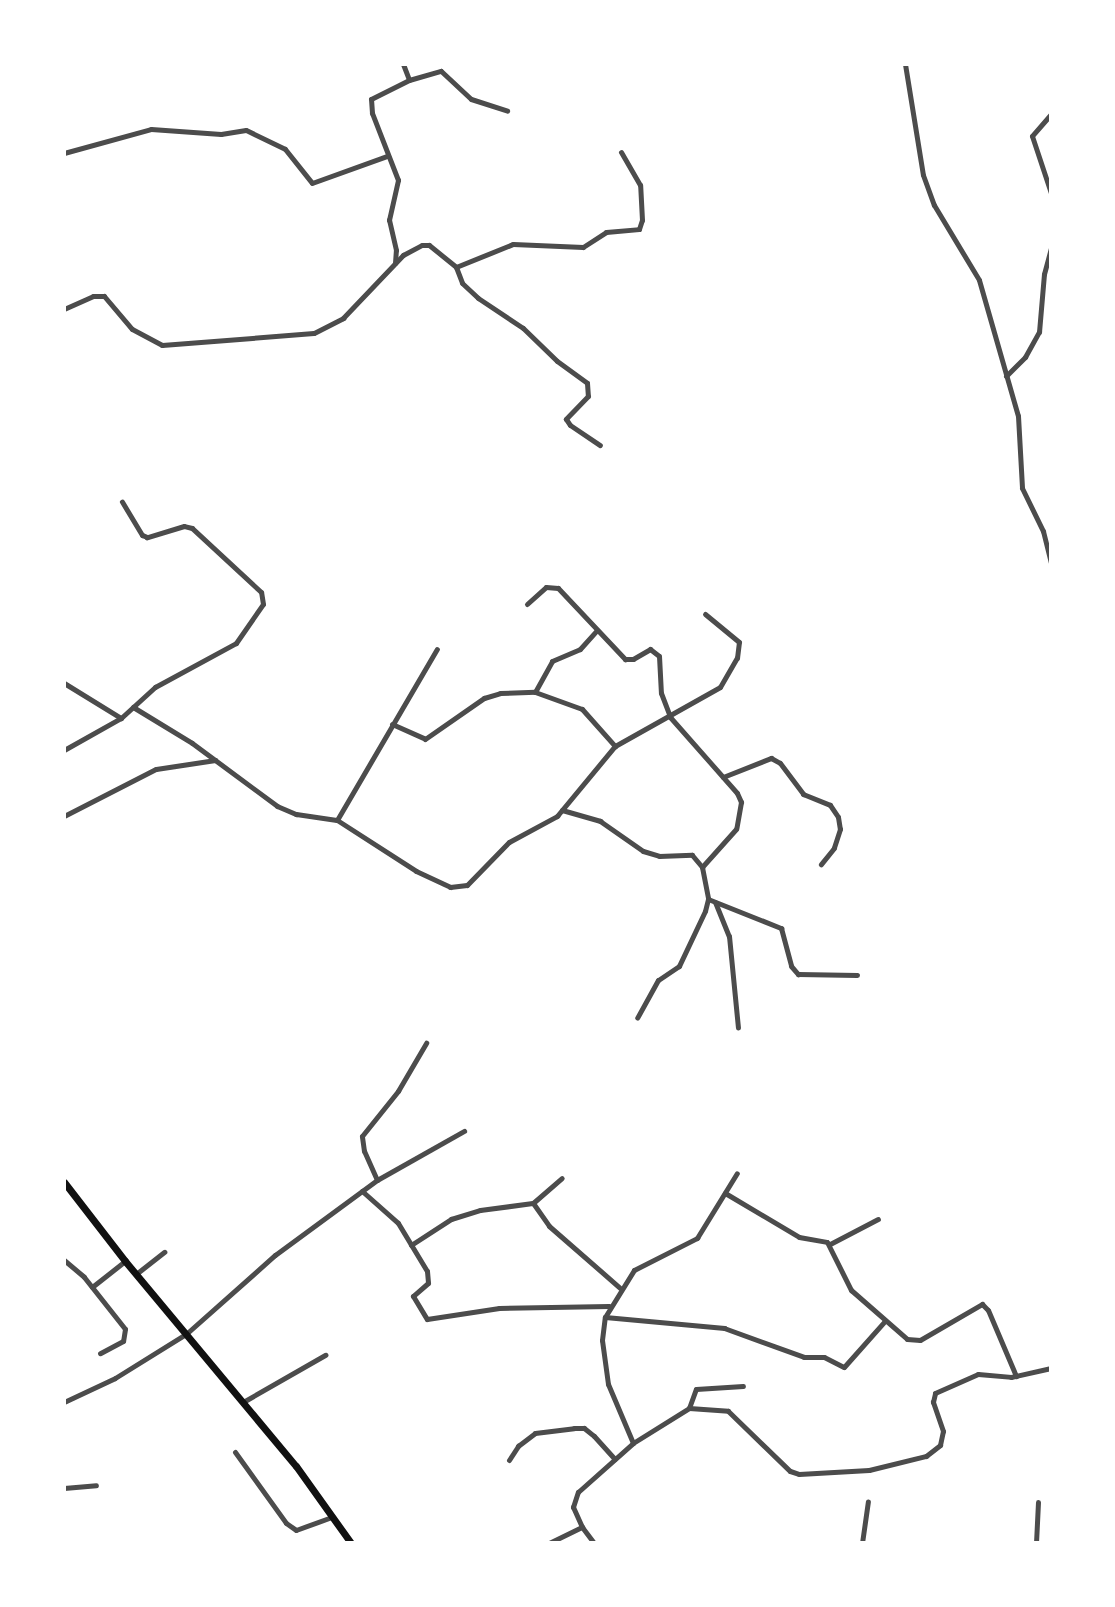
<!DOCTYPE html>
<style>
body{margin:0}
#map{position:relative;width:1115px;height:1607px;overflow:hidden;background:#fff;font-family:"Zilla Slab",serif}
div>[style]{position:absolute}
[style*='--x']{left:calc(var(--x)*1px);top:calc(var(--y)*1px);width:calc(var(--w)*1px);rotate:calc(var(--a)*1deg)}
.minor>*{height:5px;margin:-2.5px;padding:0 2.5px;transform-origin:2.5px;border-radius:2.5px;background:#4c4c4c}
.primary>*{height:7px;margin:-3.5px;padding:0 3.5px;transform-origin:3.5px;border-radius:3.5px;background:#111}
span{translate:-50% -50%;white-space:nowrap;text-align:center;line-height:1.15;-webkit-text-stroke:8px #fff;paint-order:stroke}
.frame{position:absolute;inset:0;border:66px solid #fff;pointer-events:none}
</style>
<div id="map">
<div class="minor">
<div style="--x:403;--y:64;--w:17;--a:69"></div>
<div style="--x:905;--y:64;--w:112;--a:80.8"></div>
<div style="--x:923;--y:175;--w:32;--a:70"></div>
<div style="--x:934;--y:205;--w:87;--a:59"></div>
<div style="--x:979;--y:280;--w:141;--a:74"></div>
<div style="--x:1018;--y:416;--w:72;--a:86.8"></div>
<div style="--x:1022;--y:488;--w:48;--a:64"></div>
<div style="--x:1043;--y:531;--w:33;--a:76"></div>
<div style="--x:1051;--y:114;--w:29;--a:131"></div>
<div style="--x:1032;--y:136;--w:60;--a:71.6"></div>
<div style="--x:64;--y:153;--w:90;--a:-15.4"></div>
<div style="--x:151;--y:129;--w:70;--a:4.1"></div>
<div style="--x:221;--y:134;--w:25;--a:-9"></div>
<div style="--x:246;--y:130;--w:43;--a:26"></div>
<div style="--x:285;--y:149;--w:43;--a:51.5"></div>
<div style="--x:312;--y:183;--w:80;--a:-19.8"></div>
<div style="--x:395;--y:263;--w:13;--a:-86"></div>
<div style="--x:396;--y:250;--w:31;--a:-103"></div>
<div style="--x:389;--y:220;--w:41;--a:-77.3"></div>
<div style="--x:398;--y:180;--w:72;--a:-111.2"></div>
<div style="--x:372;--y:113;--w:14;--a:-94"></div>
<div style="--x:371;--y:99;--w:42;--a:-26.6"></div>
<div style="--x:409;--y:80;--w:33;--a:-16"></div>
<div style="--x:441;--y:71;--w:41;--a:43"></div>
<div style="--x:471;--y:99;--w:38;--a:18"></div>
<div style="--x:456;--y:267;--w:61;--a:-22"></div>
<div style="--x:513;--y:244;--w:70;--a:2.5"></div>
<div style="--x:583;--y:247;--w:27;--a:-33"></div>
<div style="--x:606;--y:232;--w:33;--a:-5"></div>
<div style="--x:639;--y:229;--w:9;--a:-72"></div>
<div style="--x:642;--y:220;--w:35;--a:-93"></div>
<div style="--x:640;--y:185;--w:38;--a:-120"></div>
<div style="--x:64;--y:309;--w:32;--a:-24"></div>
<div style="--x:93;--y:296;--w:11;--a:0"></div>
<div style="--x:104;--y:296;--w:43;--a:49.7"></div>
<div style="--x:132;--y:329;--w:34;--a:28"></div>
<div style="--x:162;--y:345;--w:152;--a:-4.5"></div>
<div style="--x:314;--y:333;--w:33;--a:-27"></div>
<div style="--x:343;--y:318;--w:87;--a:-46.4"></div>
<div style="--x:403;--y:255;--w:21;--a:-28"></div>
<div style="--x:422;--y:245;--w:7;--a:0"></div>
<div style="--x:429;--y:245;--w:35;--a:39"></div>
<div style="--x:456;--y:267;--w:17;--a:69"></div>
<div style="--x:462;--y:283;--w:22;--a:43"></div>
<div style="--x:478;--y:298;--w:54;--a:33.7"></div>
<div style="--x:523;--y:328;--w:47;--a:44.1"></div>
<div style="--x:557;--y:361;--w:37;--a:36"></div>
<div style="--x:587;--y:383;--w:13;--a:86"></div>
<div style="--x:588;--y:396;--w:32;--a:134"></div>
<div style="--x:566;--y:419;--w:7;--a:56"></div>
<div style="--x:570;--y:425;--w:36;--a:34"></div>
<div style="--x:1006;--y:376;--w:27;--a:-45"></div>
<div style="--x:1025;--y:357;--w:29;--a:-61"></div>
<div style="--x:1039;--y:332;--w:58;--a:-85.1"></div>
<div style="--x:1044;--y:274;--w:27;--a:-75"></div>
<div style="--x:527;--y:604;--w:25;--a:-42"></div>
<div style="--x:546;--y:587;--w:12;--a:5"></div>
<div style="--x:558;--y:588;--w:98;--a:46.7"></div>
<div style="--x:625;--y:659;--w:8;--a:0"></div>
<div style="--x:633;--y:659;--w:20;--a:-30"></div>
<div style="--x:650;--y:649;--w:11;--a:38"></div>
<div style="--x:659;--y:656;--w:37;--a:87"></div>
<div style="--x:661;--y:693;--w:26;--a:69"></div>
<div style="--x:670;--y:717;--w:101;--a:48.6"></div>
<div style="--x:737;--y:793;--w:10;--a:66"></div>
<div style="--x:741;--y:802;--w:27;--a:100"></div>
<div style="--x:736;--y:829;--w:51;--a:131.8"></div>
<div style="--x:64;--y:683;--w:67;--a:31.6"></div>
<div style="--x:535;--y:692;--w:35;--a:-61"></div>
<div style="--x:552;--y:661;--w:30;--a:-23"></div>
<div style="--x:580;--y:649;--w:25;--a:-48"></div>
<div style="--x:133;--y:707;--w:69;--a:31.4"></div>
<div style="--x:192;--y:743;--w:106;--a:36.5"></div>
<div style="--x:277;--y:806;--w:21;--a:23"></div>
<div style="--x:296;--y:814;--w:41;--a:8.3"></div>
<div style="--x:337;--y:820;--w:198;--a:-59.7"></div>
<div style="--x:392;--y:724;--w:36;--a:24"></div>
<div style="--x:425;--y:739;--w:72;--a:-34.8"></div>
<div style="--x:484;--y:698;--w:17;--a:-17"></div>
<div style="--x:500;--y:693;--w:35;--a:-2"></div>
<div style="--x:535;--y:692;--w:50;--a:19.9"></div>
<div style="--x:582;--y:709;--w:50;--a:48.3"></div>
<div style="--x:64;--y:750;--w:65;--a:-29.3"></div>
<div style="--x:121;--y:718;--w:46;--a:-42.4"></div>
<div style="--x:155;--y:687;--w:92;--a:-28.5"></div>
<div style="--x:236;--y:643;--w:47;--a:-55.3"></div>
<div style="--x:263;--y:604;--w:12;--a:-99"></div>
<div style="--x:261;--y:592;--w:94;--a:-137.2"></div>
<div style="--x:192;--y:528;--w:8;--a:-166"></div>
<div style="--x:184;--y:526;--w:39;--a:163"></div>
<div style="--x:147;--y:537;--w:5;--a:-158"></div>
<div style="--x:142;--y:535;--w:39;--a:-121"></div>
<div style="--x:723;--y:777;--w:52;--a:-21.6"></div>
<div style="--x:771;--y:758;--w:10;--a:29"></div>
<div style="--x:780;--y:763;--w:39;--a:53"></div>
<div style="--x:803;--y:794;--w:29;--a:22"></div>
<div style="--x:830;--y:805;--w:14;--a:56"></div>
<div style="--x:838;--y:817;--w:12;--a:81"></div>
<div style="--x:840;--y:829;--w:20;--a:108"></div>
<div style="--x:834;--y:848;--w:21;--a:129"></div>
<div style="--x:562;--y:810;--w:40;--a:16"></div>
<div style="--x:600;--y:821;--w:52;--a:34.9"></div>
<div style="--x:643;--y:851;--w:17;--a:17"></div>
<div style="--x:659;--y:856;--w:33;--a:-2"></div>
<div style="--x:692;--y:855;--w:16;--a:50"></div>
<div style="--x:702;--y:867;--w:33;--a:79"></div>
<div style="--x:708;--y:899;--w:12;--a:104"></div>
<div style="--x:705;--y:911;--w:61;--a:115.3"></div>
<div style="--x:679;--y:966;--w:25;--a:146"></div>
<div style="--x:658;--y:980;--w:43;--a:118.9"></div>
<div style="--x:64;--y:816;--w:103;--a:-27.1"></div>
<div style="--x:156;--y:769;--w:60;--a:-8.7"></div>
<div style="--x:337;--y:820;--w:94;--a:32.8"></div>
<div style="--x:416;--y:871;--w:38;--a:25"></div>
<div style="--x:450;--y:887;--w:17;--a:-7"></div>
<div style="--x:467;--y:885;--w:60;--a:-45.7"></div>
<div style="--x:509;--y:842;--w:55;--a:-28.4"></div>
<div style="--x:557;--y:816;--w:91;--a:-50.4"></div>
<div style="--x:615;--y:746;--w:120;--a:-29.3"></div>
<div style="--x:720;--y:687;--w:34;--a:-60"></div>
<div style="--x:737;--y:658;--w:16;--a:-83"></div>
<div style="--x:739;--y:642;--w:44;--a:-140.5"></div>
<div style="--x:708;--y:899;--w:79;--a:21.7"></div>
<div style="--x:781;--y:928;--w:39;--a:75"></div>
<div style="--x:791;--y:966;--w:11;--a:49"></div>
<div style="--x:798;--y:974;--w:59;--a:1"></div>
<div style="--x:715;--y:902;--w:37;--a:68"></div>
<div style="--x:729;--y:936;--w:92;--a:84.4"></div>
<div style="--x:377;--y:1180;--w:100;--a:-29.4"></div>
<div style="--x:362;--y:1191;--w:48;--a:41.6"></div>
<div style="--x:398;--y:1223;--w:56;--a:58.9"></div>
<div style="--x:427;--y:1271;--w:12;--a:85"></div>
<div style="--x:428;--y:1283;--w:20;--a:139"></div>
<div style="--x:413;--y:1296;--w:27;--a:59"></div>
<div style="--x:427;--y:1319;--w:73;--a:-8.7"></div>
<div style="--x:499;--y:1308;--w:110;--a:-1"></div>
<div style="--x:725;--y:1193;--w:86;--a:30.7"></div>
<div style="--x:799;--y:1237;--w:28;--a:10"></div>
<div style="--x:827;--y:1242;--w:54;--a:63.4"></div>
<div style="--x:851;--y:1290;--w:74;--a:41.2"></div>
<div style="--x:907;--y:1339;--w:13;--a:4"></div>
<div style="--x:920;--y:1340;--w:72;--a:-30.1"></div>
<div style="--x:982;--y:1304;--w:8;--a:45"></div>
<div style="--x:988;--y:1310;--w:72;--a:67"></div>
<div style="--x:533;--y:1203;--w:28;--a:55"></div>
<div style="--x:549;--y:1226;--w:94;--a:41.1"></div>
<div style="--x:830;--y:1244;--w:54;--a:-27.5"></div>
<div style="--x:411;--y:1245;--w:48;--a:-33"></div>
<div style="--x:451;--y:1219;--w:30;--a:-17"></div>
<div style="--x:480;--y:1210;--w:53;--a:-7.5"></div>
<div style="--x:533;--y:1203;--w:38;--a:-41"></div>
<div style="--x:64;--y:1260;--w:26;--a:40"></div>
<div style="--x:84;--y:1277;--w:66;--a:51.7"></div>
<div style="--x:125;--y:1329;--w:12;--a:99"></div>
<div style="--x:123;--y:1341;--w:26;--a:152"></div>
<div style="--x:136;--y:1274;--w:36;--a:-38"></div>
<div style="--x:92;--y:1287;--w:42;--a:-38.2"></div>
<div style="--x:605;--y:1317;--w:120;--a:5.3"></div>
<div style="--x:724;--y:1328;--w:85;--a:19.9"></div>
<div style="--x:804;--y:1357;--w:20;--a:0"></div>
<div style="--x:824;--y:1357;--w:22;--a:27"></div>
<div style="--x:844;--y:1367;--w:60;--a:-48.4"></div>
<div style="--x:64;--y:1402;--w:56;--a:-25.2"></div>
<div style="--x:115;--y:1378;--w:84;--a:-31.8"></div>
<div style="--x:186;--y:1334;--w:119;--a:-41.6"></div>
<div style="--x:275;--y:1255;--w:127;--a:-36.3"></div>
<div style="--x:377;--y:1180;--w:32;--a:-114"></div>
<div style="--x:364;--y:1151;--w:15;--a:-98"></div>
<div style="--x:362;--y:1136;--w:58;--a:-51.3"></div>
<div style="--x:398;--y:1091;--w:56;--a:-59.7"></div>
<div style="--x:243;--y:1402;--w:95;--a:-29.8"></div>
<div style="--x:689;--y:1408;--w:39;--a:4"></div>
<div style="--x:728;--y:1411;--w:86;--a:44.1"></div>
<div style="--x:790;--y:1471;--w:9;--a:18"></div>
<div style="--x:799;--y:1474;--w:70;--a:-3.3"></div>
<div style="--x:869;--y:1470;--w:59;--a:-13.8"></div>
<div style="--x:926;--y:1456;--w:18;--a:-38"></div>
<div style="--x:940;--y:1445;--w:14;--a:-78"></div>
<div style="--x:943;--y:1431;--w:31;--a:-109"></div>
<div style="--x:933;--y:1402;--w:9;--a:-77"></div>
<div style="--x:935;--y:1393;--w:47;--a:-23.8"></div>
<div style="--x:978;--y:1374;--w:33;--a:5"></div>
<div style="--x:1011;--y:1377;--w:41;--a:-12.7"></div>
<div style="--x:633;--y:1443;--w:64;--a:-113"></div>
<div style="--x:608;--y:1384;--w:44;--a:-97.8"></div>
<div style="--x:602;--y:1340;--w:23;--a:-83"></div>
<div style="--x:605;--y:1317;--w:55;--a:-58.3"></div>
<div style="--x:634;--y:1270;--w:71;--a:-26.9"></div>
<div style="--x:697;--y:1238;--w:76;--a:-58.4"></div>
<div style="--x:235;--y:1452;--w:87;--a:54.3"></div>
<div style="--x:286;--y:1523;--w:12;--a:35"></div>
<div style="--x:296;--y:1530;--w:38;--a:-20"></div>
<div style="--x:509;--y:1460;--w:17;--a:-57"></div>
<div style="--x:518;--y:1446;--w:21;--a:-37"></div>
<div style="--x:535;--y:1433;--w:39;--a:-7"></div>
<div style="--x:574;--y:1428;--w:10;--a:0"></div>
<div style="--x:584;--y:1428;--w:13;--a:39"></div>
<div style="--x:594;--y:1436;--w:31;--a:48"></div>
<div style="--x:64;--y:1488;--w:32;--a:-5"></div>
<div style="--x:549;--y:1543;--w:37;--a:-26"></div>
<div style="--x:594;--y:1543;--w:20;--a:-127"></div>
<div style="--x:582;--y:1527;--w:22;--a:-114"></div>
<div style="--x:573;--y:1507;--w:16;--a:-72"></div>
<div style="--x:578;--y:1492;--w:74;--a:-41.7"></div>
<div style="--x:633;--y:1443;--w:66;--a:-32"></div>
<div style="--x:689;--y:1408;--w:20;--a:-70"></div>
<div style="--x:696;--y:1389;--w:47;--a:-3.7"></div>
<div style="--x:862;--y:1543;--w:42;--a:-81.9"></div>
<div style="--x:1036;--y:1543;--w:41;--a:-87.2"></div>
</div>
<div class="primary">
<div style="--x:64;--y:1182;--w:100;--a:52.3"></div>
<div style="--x:125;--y:1261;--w:267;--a:50.2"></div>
<div style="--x:296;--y:1466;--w:95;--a:54.5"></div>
</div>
<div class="frame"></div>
</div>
